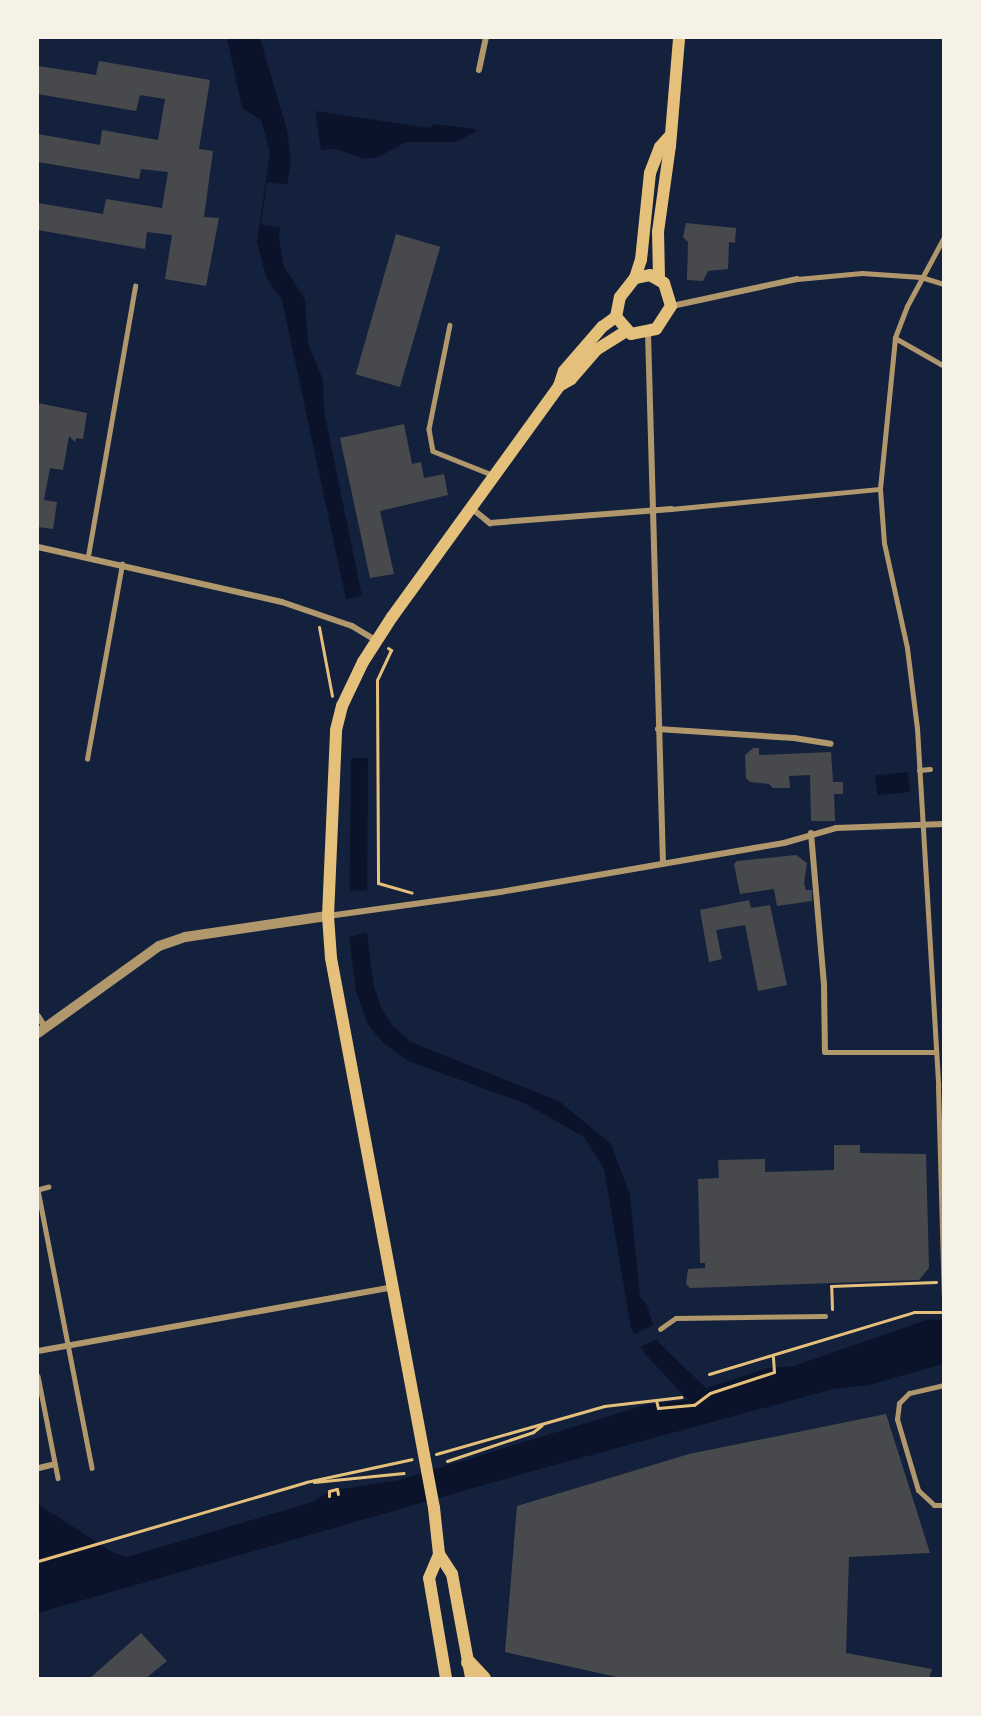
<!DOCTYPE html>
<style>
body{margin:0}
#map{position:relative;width:981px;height:1716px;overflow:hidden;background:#14213d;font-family:"Varela Round",sans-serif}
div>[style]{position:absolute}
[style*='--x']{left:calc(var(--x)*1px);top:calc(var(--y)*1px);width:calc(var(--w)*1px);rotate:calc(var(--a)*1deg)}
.water>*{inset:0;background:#0b132b;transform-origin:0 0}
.pier>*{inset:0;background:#14213d;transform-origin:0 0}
.building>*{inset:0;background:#48494c;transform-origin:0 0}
.path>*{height:3px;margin:-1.5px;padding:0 1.5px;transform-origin:1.5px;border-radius:1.5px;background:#e5c07b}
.service>*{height:4.5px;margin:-2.25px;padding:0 2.25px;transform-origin:2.25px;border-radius:2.25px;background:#b1986c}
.pedestrian>*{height:5px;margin:-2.5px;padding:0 2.5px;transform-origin:2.5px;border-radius:2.5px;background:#b1986c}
.minor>*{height:6px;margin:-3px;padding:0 3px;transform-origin:3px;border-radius:3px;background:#b1986c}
.tertiary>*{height:10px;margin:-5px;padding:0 5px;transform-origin:5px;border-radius:5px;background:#b1986c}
.secondary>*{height:12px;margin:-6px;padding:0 6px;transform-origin:6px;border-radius:6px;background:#e5c07b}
.primary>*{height:15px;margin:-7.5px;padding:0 7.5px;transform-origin:7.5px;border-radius:7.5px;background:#e5c07b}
span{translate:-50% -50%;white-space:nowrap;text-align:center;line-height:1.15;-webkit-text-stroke:5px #f6f1e7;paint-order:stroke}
.frame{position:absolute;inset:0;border:39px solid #f6f1e7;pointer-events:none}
</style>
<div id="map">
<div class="water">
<div style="clip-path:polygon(227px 38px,260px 38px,287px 130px,291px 160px,279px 237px,284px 267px,305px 299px,308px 343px,323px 380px,324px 411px,362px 596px,346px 599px,282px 300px,266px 277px,257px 242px,270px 152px,261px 120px,242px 108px)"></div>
<div style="clip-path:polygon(315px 111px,430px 128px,434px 124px,475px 129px,476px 132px,455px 142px,406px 142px,378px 157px,364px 159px,336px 149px,321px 150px)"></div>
<div style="clip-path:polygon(351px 758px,368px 758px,367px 934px,374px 987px,382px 1009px,392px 1025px,411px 1042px,559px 1101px,611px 1144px,630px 1195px,640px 1297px,647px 1305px,659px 1343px,706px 1388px,768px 1368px,794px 1366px,929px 1319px,943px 1321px,943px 1364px,869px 1385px,833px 1389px,533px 1471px,38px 1613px,38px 1504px,112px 1552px,127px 1557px,312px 1502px,331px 1491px,399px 1480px,645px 1405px,688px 1400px,644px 1353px,631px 1328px,604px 1169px,584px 1137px,524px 1103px,408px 1061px,383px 1043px,368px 1025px,356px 991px,349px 937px)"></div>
<div style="left:908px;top:772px;width:20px;height:33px;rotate:84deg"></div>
</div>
<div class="pier">
<div style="left:267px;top:182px;width:22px;height:43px;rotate:8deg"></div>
<div style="clip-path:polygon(367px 890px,368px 933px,348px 937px,349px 891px)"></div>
<div style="left:654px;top:1325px;width:14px;height:25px;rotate:65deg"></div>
</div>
<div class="building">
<div style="clip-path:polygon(99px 61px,210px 80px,199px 149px,213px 151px,204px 217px,219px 218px,206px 286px,165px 279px,172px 235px,147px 232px,145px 249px,38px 230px,38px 203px,103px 214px,106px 199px,162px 208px,168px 172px,141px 169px,139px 179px,38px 162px,38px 134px,100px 145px,102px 130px,158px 140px,165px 99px,140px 95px,136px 111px,38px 94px,38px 66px,96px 75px)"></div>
<div style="clip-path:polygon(686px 223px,736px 228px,735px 243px,729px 242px,728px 269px,708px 271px,703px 281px,687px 280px,688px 242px,683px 237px)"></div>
<div style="left:396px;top:234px;width:46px;height:146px;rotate:16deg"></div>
<div style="clip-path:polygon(38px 403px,87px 413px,83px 439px,76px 438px,75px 442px,69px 436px,63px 470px,50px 468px,44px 500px,57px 502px,53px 529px,38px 527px)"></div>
<div style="clip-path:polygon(404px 424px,412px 464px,421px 462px,424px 478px,444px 474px,448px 495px,380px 511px,394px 574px,370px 578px,340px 438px)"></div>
<div style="clip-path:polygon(753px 748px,759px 748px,759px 755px,831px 752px,833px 782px,843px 782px,843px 794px,834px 794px,835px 821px,811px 821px,810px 775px,789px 776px,790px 788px,773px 788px,769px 784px,750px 782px,746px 778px,745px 755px)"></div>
<div style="clip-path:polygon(796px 855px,807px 863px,804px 883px,806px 890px,812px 890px,812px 901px,777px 906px,774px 889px,740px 894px,734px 864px,737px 861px)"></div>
<div style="clip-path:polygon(749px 900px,751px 908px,770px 905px,787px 985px,758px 991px,745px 925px,716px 930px,722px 959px,709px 962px,700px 910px)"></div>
<div style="clip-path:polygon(834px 1145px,860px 1145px,860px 1153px,926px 1154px,929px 1268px,919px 1280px,690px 1288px,686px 1284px,688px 1269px,705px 1268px,705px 1263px,700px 1263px,698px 1179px,719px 1178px,718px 1160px,765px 1159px,765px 1172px,834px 1170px)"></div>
<div style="clip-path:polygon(886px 1414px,930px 1553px,849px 1557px,846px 1653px,932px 1669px,929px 1678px,621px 1678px,505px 1652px,517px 1506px,689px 1454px)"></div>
<div style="clip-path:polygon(141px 1633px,167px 1661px,146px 1678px,90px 1678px)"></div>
</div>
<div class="path">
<div style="--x:319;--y:627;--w:70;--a:79.3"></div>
<div style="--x:388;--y:648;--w:4;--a:34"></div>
<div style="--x:391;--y:650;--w:33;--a:115"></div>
<div style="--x:377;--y:680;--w:203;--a:89.7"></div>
<div style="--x:378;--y:883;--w:35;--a:16"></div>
<div style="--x:832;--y:1309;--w:23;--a:-92"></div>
<div style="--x:831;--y:1286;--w:105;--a:-2.2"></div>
<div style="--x:709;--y:1374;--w:214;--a:-16.8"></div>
<div style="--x:914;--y:1312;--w:30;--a:0"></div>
<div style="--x:656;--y:1400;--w:8;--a:76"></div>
<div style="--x:658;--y:1408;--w:36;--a:-5"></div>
<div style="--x:694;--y:1405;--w:20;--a:-37"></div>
<div style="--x:710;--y:1393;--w:67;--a:-18.2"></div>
<div style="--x:774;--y:1372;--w:15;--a:-94"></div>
<div style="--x:436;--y:1454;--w:175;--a:-15.9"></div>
<div style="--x:604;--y:1406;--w:78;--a:-6.7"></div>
<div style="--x:447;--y:1461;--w:91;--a:-18.6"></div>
<div style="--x:533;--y:1432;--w:11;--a:-38"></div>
<div style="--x:314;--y:1482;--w:90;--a:-5.7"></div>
<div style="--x:329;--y:1496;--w:5;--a:-90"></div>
<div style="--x:329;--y:1491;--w:8;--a:-14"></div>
<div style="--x:337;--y:1489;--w:5;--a:79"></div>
<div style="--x:38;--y:1561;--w:279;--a:-16.4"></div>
<div style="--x:306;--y:1482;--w:108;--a:-12.2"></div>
</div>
<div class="service">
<div style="--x:450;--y:325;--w:106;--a:101.4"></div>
<div style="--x:429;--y:429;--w:22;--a:80"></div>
<div style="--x:433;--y:451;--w:65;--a:21.8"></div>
<div style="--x:88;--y:556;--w:274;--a:-80.1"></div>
<div style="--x:87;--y:759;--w:198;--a:-79.8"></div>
<div style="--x:49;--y:1187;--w:11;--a:165"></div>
<div style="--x:38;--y:1190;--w:283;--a:79"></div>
<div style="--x:660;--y:1329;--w:19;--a:-35"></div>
<div style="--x:676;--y:1318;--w:149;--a:-0.8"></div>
<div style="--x:38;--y:1376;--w:104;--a:78.9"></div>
</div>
<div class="pedestrian">
<div style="--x:944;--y:237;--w:78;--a:118.2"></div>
<div style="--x:907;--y:306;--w:34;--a:111"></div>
<div style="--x:895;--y:338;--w:152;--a:95.7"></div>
<div style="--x:880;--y:489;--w:54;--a:85.8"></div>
<div style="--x:884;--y:543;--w:107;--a:77.6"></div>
<div style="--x:907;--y:648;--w:81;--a:82.9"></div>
<div style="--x:917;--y:728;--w:359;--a:86.6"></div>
<div style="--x:938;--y:1086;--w:210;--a:88.4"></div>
<div style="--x:797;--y:279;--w:65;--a:-5.3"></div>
<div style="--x:862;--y:273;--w:59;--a:3.9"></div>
<div style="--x:921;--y:277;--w:24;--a:17"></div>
<div style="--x:895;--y:338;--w:56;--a:29.7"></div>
<div style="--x:671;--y:509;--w:210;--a:-5.5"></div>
<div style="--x:919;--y:770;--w:11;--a:-5"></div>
<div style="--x:825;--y:1052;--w:111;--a:0"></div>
<div style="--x:944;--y:1385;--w:36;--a:167"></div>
<div style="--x:909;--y:1393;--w:14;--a:135"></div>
<div style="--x:899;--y:1403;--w:16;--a:97"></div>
<div style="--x:897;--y:1419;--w:74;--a:73.5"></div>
<div style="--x:918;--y:1490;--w:22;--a:43"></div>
<div style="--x:934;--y:1505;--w:10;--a:0"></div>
</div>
<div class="minor">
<div style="--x:479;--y:70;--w:33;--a:-78"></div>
<div style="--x:672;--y:306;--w:128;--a:-12.2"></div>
<div style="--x:648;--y:333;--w:530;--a:88.38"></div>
<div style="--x:470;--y:507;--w:26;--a:39"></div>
<div style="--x:490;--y:523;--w:182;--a:-4.4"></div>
<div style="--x:38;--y:547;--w:250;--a:12.7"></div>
<div style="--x:282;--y:602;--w:74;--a:18.9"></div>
<div style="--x:352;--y:626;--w:29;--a:31"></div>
<div style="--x:658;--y:729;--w:136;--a:3.8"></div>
<div style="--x:794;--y:738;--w:37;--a:9"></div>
<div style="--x:811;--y:833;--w:152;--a:85.1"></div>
<div style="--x:824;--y:984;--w:68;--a:89.2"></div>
<div style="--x:328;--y:916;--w:174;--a:-7.9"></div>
<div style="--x:500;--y:892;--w:288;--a:-9.8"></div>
<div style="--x:784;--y:843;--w:54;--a:-16.1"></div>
<div style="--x:836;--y:828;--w:108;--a:-2.1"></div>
<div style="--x:38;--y:1016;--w:13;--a:58"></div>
<div style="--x:38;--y:1351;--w:360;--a:-10.2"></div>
<div style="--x:39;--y:1468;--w:16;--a:-14"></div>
</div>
<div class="tertiary">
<div style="--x:38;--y:1033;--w:149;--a:-35.7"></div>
<div style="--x:159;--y:946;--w:28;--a:-19"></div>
<div style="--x:185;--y:937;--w:145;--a:-8.4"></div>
</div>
<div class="secondary">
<div style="--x:650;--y:275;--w:16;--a:30"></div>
<div style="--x:664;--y:283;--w:24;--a:73"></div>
<div style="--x:671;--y:306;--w:27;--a:123"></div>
<div style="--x:656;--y:329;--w:25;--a:169"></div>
<div style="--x:631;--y:334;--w:23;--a:-131"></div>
<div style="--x:616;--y:317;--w:20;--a:-79"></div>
<div style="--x:620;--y:297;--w:24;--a:-52"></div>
<div style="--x:635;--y:278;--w:15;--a:-11"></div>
<div style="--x:635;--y:278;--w:19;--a:-72"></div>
<div style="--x:641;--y:260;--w:87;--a:-84.1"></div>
<div style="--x:650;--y:173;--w:28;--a:-69"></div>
<div style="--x:660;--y:147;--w:13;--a:-48"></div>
<div style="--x:659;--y:278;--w:46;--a:-91.2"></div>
<div style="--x:658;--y:232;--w:87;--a:-82.1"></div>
<div style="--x:670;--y:146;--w:108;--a:-85.2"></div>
<div style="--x:559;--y:386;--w:14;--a:-30"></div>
<div style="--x:571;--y:379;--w:38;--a:-49"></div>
<div style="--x:596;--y:350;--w:36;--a:-32"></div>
<div style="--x:439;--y:1554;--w:24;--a:57"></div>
<div style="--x:452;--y:1574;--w:106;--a:79.6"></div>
<div style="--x:446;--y:1678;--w:101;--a:-99.6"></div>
<div style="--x:429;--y:1578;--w:26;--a:-67"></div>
<div style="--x:439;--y:1554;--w:46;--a:-96.2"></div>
<div style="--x:434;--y:1508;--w:560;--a:-100.61"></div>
<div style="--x:331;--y:958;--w:42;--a:-94.1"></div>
<div style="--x:328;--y:916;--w:186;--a:-87.5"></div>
<div style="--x:336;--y:730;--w:25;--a:-76"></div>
<div style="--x:342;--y:706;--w:49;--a:-64.5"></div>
<div style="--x:363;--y:662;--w:54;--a:-57.2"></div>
<div style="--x:392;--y:617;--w:285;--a:-54.1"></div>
<div style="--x:559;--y:386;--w:16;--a:-72"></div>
<div style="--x:564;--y:371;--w:58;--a:-49.2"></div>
<div style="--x:602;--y:327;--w:17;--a:-36"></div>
</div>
<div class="primary">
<div style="--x:468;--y:1662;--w:22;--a:47"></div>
</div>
<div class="frame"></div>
</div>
